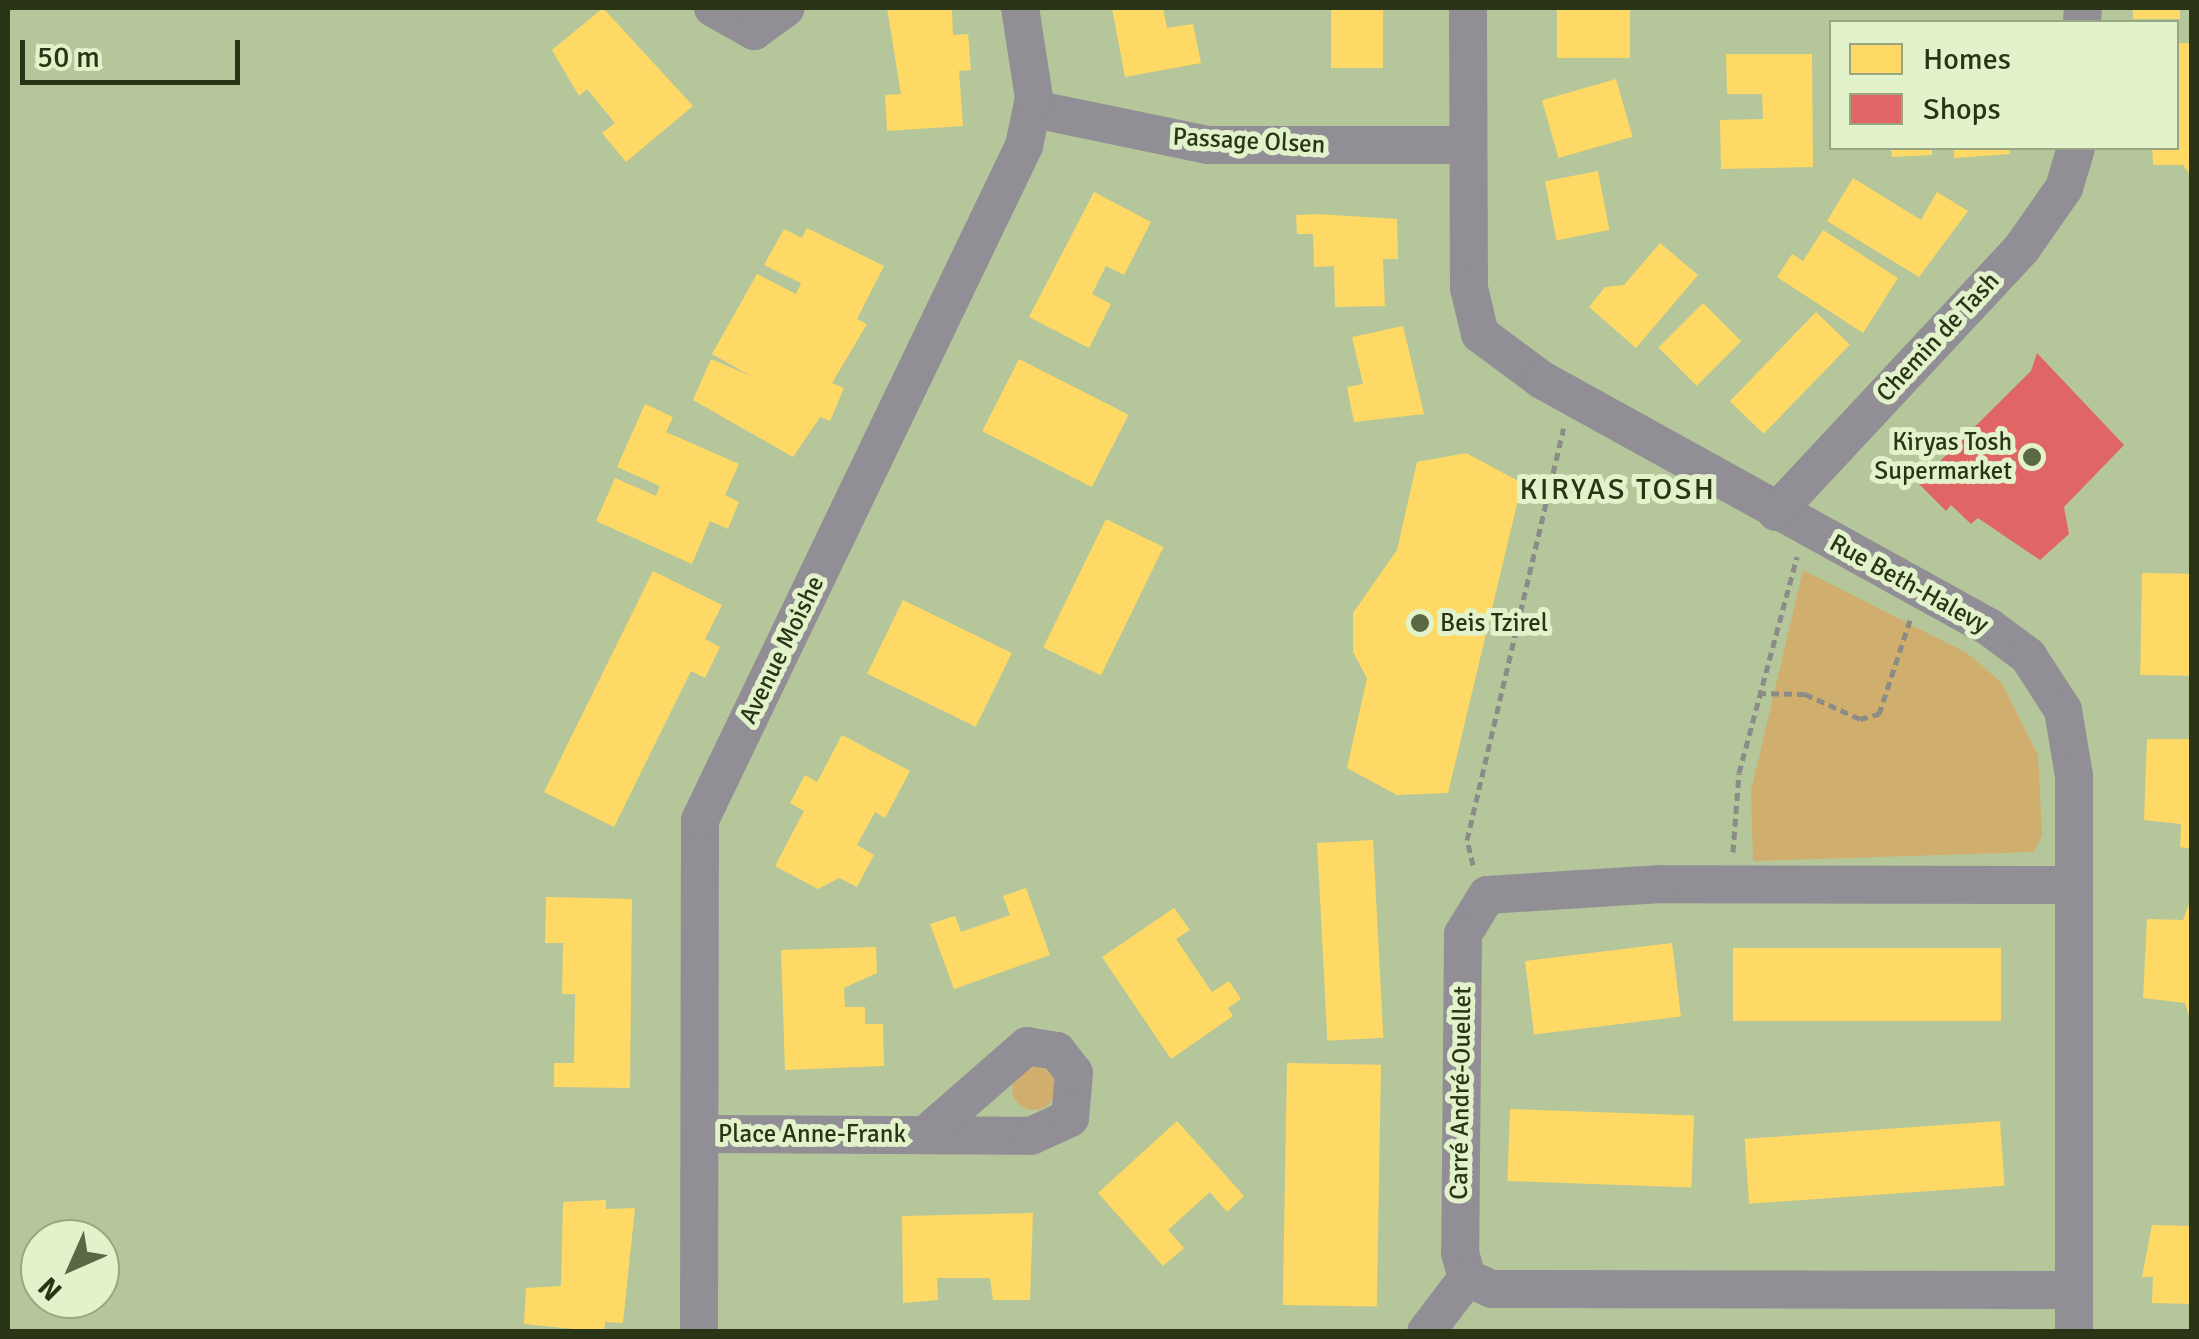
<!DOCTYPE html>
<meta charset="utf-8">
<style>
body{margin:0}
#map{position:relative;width:2199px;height:1339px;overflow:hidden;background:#b5c69a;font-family:Signika,sans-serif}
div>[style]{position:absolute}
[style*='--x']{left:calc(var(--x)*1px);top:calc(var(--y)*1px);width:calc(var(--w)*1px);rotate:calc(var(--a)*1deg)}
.green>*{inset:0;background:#d0af6e}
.round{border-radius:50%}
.homes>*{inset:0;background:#ffd966;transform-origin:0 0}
.shops>*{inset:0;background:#e06666}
.path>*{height:5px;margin-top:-2.5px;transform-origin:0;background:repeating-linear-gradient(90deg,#8b8c87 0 8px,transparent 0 13px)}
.minor>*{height:38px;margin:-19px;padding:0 19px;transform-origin:19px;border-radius:19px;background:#928e95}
.dots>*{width:28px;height:28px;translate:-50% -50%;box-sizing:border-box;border:5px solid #e2f2cb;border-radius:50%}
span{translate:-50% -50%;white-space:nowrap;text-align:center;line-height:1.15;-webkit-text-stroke:10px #e2f2cb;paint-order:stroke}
.street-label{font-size:25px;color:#293515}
.poi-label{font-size:25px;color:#293515}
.right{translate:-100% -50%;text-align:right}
.left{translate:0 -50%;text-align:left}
.quarter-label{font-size:30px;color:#293515;letter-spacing:2.5px}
.frame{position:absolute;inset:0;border:10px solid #293515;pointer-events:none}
.legend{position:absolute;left:1829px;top:20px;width:350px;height:130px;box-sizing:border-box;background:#e2f2cb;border:2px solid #98a682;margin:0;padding:12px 18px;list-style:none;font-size:30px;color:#293515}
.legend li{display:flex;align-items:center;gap:20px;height:50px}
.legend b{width:50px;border:2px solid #98a682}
.north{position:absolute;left:20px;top:1219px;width:100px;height:100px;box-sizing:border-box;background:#e2f2cb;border:2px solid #98a682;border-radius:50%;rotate:225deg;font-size:28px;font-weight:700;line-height:40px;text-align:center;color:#293515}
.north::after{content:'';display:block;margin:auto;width:35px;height:45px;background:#5a6844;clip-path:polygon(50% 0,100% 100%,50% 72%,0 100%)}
.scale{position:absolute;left:20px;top:40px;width:220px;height:45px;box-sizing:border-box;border:5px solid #293515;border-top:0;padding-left:12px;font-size:30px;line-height:35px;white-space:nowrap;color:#293515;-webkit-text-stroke:8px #e2f2cb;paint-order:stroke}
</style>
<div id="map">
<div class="green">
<div style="clip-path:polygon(1803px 570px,1967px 653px,2002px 683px,2038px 755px,2042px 835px,2034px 852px,1753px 861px,1751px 791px)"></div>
<div class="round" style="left:1012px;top:1066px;width:44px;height:44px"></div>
</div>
<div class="homes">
<div style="clip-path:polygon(603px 8px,693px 106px,626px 162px,602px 133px,615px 123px,587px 89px,579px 96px,552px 50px)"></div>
<div style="clip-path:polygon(887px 8px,952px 8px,953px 35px,968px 34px,971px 70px,959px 71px,963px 126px,887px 131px,885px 95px,901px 94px)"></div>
<div style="clip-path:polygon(1112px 8px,1163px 8px,1167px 28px,1193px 24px,1201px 63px,1125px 77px)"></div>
<div style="left:1331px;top:8px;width:52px;height:60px"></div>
<div style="left:1557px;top:8px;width:73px;height:50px"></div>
<div style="left:2133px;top:8px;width:47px;height:11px"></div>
<div style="clip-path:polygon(2176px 43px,2192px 43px,2192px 177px,2183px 165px,2153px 165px,2152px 148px,2176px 148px)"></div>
<div style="clip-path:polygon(1726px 54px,1812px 54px,1813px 167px,1721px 169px,1720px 120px,1763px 119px,1762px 94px,1727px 94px)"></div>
<div style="left:1616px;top:79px;width:60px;height:77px;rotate:74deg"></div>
<div style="clip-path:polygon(1891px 148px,1932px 148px,1932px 155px,1892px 157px)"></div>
<div style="clip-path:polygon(1954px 148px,2009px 148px,2010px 154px,1954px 158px)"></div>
<div style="left:1598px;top:171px;width:60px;height:54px;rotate:79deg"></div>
<div style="clip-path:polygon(1853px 178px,1921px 220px,1937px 192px,1968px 211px,1919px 277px,1827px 221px)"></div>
<div style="clip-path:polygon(1094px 192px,1151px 222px,1124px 275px,1106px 266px,1092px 294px,1111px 304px,1089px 348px,1029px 317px)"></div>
<div style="clip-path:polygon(1317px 214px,1397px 219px,1398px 259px,1383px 259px,1385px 306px,1335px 307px,1334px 266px,1314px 267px,1313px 234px,1297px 234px,1296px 215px)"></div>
<div style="clip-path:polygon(807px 228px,884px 266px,857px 319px,867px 324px,832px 383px,844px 388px,830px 421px,820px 417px,793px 457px,693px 400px,711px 359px,751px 376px,712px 354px,757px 274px,796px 294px,801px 283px,764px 265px,784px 229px,802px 238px)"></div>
<div style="clip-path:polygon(1823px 230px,1898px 278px,1863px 333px,1777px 277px,1792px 254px,1803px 261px)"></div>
<div style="clip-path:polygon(1660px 243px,1698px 275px,1636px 348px,1589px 307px,1605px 287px,1624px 285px)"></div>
<div style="left:1703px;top:303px;width:54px;height:63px;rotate:45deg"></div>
<div style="left:1816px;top:312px;width:47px;height:124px;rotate:44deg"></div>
<div style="clip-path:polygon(1403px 326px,1424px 414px,1354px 422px,1347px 387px,1363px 384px,1352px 337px)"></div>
<div style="left:1019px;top:359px;width:123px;height:81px;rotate:27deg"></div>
<div style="clip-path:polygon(645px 404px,673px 417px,666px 432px,739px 464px,725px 495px,739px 502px,728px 529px,710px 521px,692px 564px,596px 521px,615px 478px,656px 496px,660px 486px,617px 467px)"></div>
<div style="clip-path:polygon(1466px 453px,1522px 483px,1448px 793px,1397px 795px,1347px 768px,1367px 678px,1353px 652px,1353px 613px,1397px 550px,1417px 462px)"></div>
<div style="left:1106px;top:519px;width:64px;height:143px;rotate:26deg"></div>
<div style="clip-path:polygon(653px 571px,722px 605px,705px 639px,720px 647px,705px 678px,691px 671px,614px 827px,544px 792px)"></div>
<div style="left:2142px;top:573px;width:50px;height:102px;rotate:1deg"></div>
<div style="left:903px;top:600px;width:121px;height:82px;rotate:26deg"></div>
<div style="clip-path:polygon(842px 735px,910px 771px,885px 818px,875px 812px,857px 845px,874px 855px,857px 887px,839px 878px,818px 889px,775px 866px,804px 811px,790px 803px,805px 775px,817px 782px)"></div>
<div style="clip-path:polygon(2147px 739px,2192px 739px,2192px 849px,2180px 847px,2181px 824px,2144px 820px)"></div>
<div style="left:1373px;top:840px;width:198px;height:56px;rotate:87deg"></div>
<div style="clip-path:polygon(1026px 888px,1050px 955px,954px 989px,930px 924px,955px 916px,961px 932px,1010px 915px,1003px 896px)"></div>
<div style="clip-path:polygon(2192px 896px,2192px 1026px,2185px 1003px,2143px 998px,2147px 919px,2183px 920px)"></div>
<div style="clip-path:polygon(546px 897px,632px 899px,630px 1088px,554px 1087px,554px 1063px,574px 1063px,575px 994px,562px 994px,563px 943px,545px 943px)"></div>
<div style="clip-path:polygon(1174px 908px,1190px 930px,1176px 939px,1212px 992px,1229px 981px,1241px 999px,1228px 1008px,1233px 1016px,1171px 1059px,1102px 957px)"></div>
<div style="left:1672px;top:943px;width:74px;height:148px;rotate:83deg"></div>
<div style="clip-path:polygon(876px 947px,877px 973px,844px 988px,845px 1007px,865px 1007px,865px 1024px,883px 1024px,884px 1066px,785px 1070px,781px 950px)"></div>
<div style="left:2001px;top:948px;width:73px;height:268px;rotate:90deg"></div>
<div style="left:1287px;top:1063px;width:94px;height:242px;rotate:1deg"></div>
<div style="left:1510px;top:1109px;width:184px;height:72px;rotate:2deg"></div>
<div style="clip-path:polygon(1177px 1121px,1244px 1196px,1227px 1212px,1210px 1192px,1168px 1230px,1184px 1248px,1163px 1266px,1098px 1193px)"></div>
<div style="left:2000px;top:1121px;width:65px;height:256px;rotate:86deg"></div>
<div style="clip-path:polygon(606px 1200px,606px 1209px,635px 1208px,623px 1323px,605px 1322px,604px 1332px,524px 1324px,526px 1288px,561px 1286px,563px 1202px)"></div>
<div style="clip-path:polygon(1033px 1213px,1030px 1300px,993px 1300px,990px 1278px,937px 1278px,938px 1300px,903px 1303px,902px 1216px)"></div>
<div style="clip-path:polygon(2152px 1225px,2192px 1226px,2192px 1304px,2152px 1303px,2153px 1277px,2142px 1277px)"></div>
</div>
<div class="shops">
<div style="clip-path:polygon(2037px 353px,2124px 445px,2064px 507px,2069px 534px,2040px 560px,1978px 518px,1971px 524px,1951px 505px,1946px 511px,1918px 483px,2031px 371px)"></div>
</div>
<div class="path">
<div style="--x:1758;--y:693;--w:47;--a:1.2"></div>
<div style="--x:1805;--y:694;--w:60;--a:24.4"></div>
<div style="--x:1860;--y:719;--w:20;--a:-15"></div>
<div style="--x:1879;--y:714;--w:99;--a:-71.7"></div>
<div style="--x:1733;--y:852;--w:79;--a:-85.7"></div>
<div style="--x:1739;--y:773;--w:224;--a:-75"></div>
<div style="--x:1473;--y:865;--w:26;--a:-103"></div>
<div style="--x:1467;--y:840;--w:423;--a:-76.8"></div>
</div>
<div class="minor">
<div style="--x:713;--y:8;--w:47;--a:29.3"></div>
<div style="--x:754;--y:31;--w:39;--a:-36"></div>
<div style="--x:1468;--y:8;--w:280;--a:89.8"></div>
<div style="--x:1469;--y:288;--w:47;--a:76.6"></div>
<div style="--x:1480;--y:334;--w:77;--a:36.6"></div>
<div style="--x:1542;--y:380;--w:511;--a:28.92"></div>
<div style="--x:1989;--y:627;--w:49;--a:36.6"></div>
<div style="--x:2028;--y:656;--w:64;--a:57.1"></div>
<div style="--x:2063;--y:710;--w:67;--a:80.5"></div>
<div style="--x:2074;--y:776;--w:556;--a:90"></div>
<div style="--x:2082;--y:22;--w:14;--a:-86"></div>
<div style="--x:1034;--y:109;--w:178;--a:11.7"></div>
<div style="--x:1208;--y:145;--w:260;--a:0"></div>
<div style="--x:1776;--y:512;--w:361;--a:-47"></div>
<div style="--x:2022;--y:248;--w:73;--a:-55"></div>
<div style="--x:2064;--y:188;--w:42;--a:-73.3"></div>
<div style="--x:2073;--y:885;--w:412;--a:-179.9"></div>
<div style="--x:1661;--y:884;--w:174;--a:176.4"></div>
<div style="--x:1487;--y:895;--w:46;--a:121.6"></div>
<div style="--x:1463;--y:934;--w:319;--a:90.5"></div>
<div style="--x:1460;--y:1253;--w:26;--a:74"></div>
<div style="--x:1467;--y:1278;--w:27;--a:24"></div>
<div style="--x:1492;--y:1289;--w:581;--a:0.1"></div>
<div style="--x:700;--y:1134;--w:331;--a:0.3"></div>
<div style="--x:1031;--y:1136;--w:43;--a:-24.8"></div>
<div style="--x:1070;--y:1118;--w:45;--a:-84.9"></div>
<div style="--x:1074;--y:1073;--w:28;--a:-128"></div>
<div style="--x:1057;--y:1051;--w:30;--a:-171"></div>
<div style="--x:1027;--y:1046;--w:135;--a:138.9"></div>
<div style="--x:699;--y:1332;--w:512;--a:-89.89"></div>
<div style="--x:700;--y:820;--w:748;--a:-64.33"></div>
<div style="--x:1024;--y:146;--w:49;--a:-78.2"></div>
<div style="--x:1034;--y:98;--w:91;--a:-98.8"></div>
<div style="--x:1426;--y:1332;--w:68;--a:-52.8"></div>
</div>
<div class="dots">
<div style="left:2032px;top:457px;background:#5a6844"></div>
<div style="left:1420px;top:623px;background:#5a6844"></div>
</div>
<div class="street-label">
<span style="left:1249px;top:141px;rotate:3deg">Passage Olsen</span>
<span style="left:1938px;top:337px;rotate:-47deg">Chemin de Tash</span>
<span style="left:1909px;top:584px;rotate:29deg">Rue Beth-Halevy</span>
<span style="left:782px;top:650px;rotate:-64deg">Avenue Moishe</span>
<span style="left:1461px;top:1093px;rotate:-89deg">Carré André-Ouellet</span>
<span style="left:812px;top:1134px">Place Anne-Frank</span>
</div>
<div class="poi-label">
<span class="right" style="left:2012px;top:457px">Kiryas Tosh<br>Supermarket</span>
<span class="left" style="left:1440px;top:623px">Beis Tzirel</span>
</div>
<div class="quarter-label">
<span style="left:1618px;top:490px">KIRYAS TOSH</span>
</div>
<div class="frame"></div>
<ul class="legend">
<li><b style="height:28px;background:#ffd966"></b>Homes</li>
<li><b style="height:28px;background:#e06666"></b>Shops</li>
</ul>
<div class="north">N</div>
<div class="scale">50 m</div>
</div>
